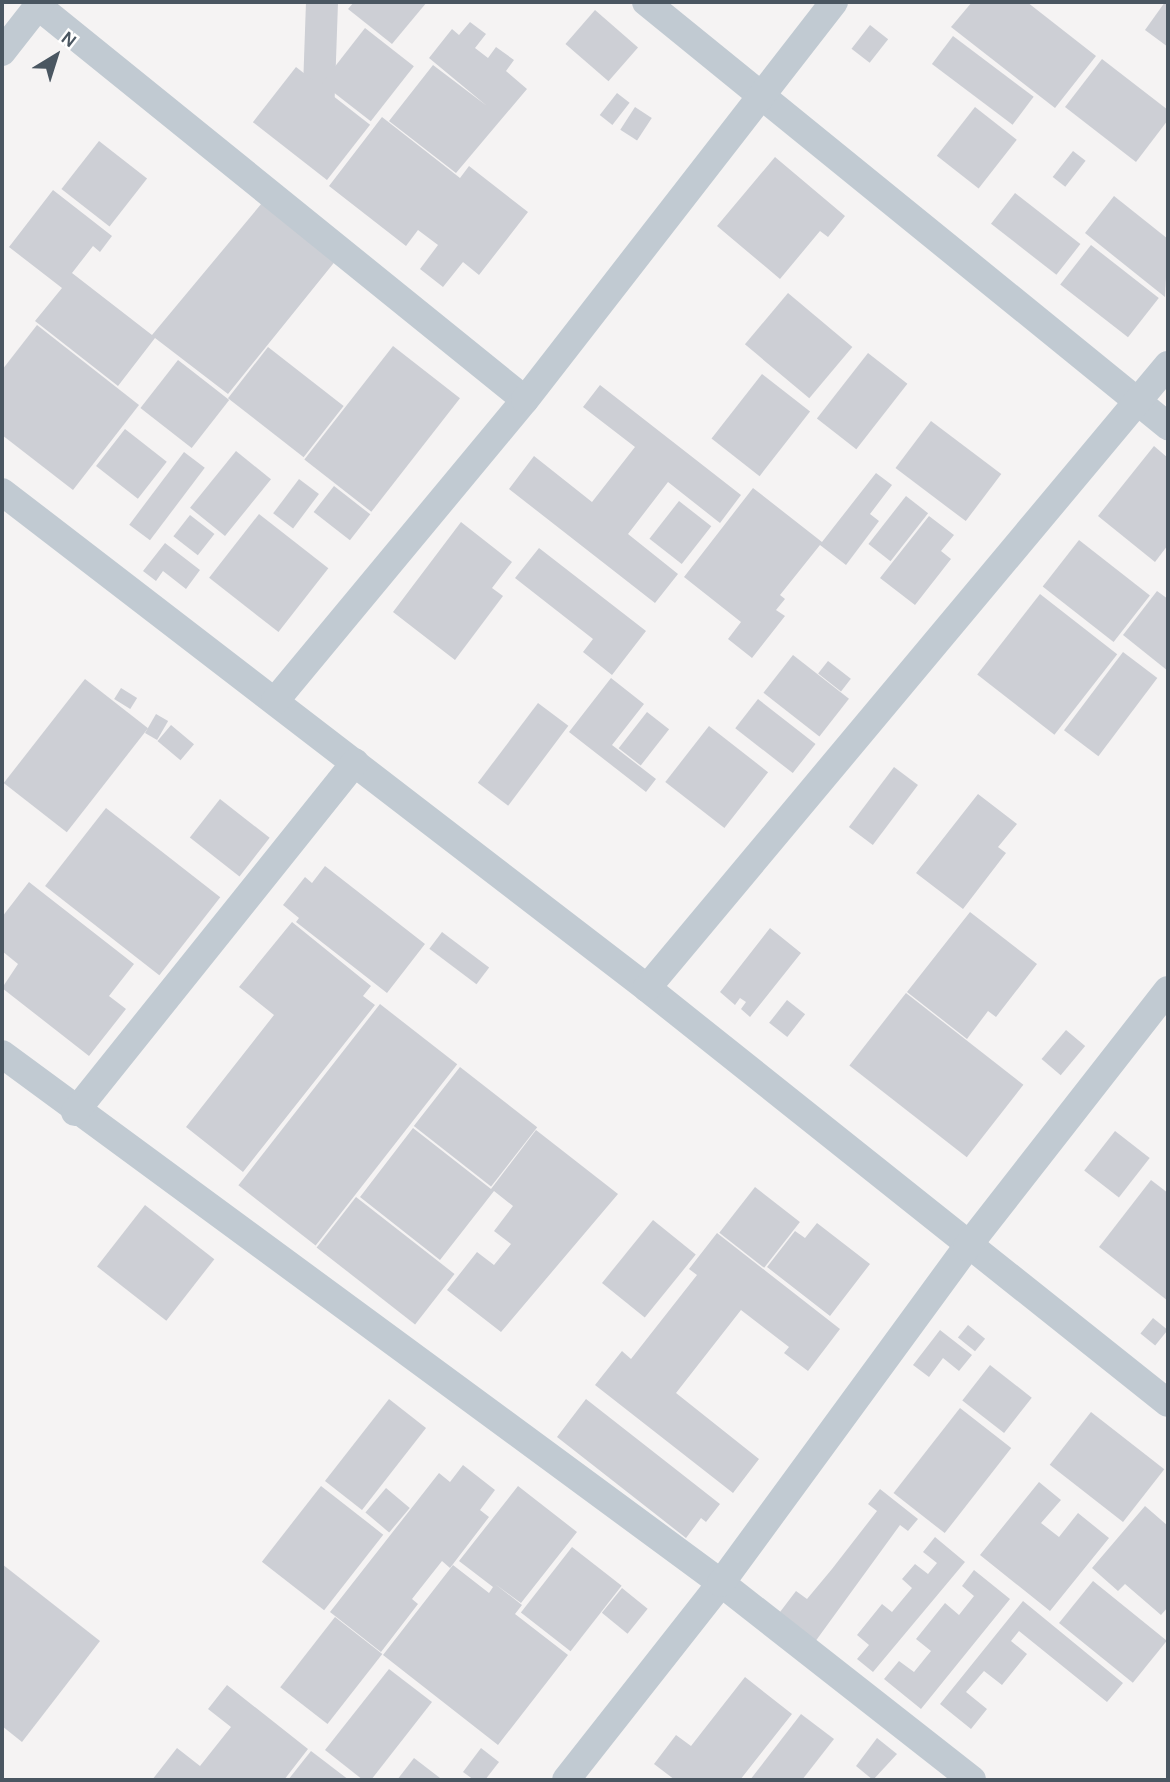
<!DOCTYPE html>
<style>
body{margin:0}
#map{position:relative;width:1170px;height:1782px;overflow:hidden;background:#f5f3f3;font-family:Karla,sans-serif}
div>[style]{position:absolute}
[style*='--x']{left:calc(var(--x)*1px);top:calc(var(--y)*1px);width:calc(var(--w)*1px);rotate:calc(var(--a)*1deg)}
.building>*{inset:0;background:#cdcfd5;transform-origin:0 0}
.minor>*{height:28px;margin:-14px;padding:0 14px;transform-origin:14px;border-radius:14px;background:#c1cad2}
span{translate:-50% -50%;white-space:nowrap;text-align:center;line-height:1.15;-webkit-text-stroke:5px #fff;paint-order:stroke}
.frame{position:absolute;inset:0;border:4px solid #4a5661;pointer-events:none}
.north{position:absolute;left:21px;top:21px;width:70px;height:70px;-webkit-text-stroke:5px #fff;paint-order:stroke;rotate:38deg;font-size:19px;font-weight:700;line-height:28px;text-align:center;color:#4a5661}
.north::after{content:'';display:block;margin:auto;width:24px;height:32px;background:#4a5661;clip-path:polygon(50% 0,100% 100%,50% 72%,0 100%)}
</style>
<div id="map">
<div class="building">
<div style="left:306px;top:2px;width:32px;height:131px;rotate:2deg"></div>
<div style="clip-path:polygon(354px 2px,427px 2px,392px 44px,348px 9px)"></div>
<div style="clip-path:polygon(972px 2px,1027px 2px,1096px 56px,1055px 108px,951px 27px)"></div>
<div style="clip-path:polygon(1165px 2px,1168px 4px,1168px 47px,1145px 30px)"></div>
<div style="left:595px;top:10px;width:57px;height:45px;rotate:41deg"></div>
<div style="clip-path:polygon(470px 22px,486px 34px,475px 48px,488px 58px,496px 47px,514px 60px,506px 71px,527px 89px,456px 173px,389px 121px,433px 65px,487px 106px,429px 58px,452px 29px,459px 35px)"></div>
<div style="left:870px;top:25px;width:23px;height:30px;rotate:38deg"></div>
<div style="left:365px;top:28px;width:62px;height:70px;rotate:38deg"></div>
<div style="left:953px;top:36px;width:101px;height:35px;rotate:37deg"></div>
<div style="clip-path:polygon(1102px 59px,1168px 110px,1168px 120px,1136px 162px,1065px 107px)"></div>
<div style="left:296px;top:67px;width:94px;height:70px;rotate:38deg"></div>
<div style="left:617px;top:93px;width:16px;height:28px;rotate:38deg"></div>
<div style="left:635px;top:107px;width:20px;height:27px;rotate:33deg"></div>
<div style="left:975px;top:107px;width:53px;height:62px;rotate:38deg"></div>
<div style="clip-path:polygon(382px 117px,460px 178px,469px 166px,528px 212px,479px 275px,463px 262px,443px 287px,420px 269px,438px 245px,418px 230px,406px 246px,329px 186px)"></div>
<div style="left:99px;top:141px;width:61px;height:61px;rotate:38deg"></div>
<div style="left:1073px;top:151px;width:16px;height:33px;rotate:38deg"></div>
<div style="clip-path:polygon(775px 157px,845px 216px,828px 237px,820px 231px,780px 279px,717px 226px)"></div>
<div style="clip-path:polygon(53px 190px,112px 236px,100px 252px,93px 246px,72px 273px,152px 335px,267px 197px,341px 254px,228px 394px,155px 338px,118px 386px,35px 321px,62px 288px,9px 247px)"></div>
<div style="left:1015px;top:193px;width:83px;height:39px;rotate:38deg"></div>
<div style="clip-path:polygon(1114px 196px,1168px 239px,1165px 297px,1085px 233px)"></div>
<div style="left:1091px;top:245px;width:86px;height:50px;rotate:38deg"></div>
<div style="left:788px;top:293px;width:84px;height:67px;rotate:40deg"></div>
<div style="clip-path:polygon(37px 325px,139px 405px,73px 490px,2px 435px,2px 370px)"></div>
<div style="left:393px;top:346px;width:85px;height:144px;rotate:38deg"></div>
<div style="left:268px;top:347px;width:96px;height:65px;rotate:38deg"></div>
<div style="left:868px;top:353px;width:50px;height:83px;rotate:38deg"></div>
<div style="left:178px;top:360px;width:65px;height:61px;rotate:38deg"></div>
<div style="left:762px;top:374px;width:61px;height:82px;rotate:38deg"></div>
<div style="clip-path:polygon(600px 385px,741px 495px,720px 523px,668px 482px,628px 534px,678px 574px,655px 603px,509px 489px,534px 456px,592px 502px,635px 447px,583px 407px)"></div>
<div style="left:931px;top:421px;width:88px;height:59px;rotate:37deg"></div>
<div style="left:125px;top:429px;width:53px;height:47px;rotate:38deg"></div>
<div style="clip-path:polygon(1154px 446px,1168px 458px,1168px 545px,1155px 562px,1098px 516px)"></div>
<div style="left:236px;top:451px;width:45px;height:73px;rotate:39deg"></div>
<div style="left:184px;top:452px;width:26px;height:91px;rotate:37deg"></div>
<div style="clip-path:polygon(876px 473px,892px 485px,870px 514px,879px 521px,846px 565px,820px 545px,780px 595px,785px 599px,776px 610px,785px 616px,752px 658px,728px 639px,741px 622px,684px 577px,753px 488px,822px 542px)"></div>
<div style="left:299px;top:479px;width:25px;height:43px;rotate:37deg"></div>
<div style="left:334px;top:486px;width:46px;height:33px;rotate:38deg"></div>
<div style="left:906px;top:496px;width:28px;height:61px;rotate:38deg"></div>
<div style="left:679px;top:501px;width:41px;height:48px;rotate:38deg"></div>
<div style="left:259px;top:514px;width:88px;height:81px;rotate:38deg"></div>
<div style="left:190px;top:515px;width:31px;height:27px;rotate:38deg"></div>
<div style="clip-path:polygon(929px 516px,954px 535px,941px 551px,951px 559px,915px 605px,880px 578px)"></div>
<div style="clip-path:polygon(461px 522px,512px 562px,492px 588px,503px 596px,455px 660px,393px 612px)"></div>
<div style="left:1079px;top:540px;width:90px;height:59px;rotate:38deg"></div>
<div style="clip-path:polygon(165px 543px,200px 570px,186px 589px,163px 571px,156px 581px,143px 571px)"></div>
<div style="clip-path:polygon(539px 548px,646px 631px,612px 675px,583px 652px,593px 639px,515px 578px)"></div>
<div style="clip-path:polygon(1157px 591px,1168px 599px,1168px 671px,1123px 635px)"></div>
<div style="left:1040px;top:594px;width:98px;height:102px;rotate:38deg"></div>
<div style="left:1123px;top:652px;width:43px;height:98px;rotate:37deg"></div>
<div style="left:793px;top:655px;width:71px;height:48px;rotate:38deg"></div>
<div style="left:828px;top:661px;width:29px;height:16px;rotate:38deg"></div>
<div style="clip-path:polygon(611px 678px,644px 704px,612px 745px,656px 779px,646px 792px,569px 732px)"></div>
<div style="left:85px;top:679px;width:80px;height:132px;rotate:38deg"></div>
<div style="left:121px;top:688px;width:19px;height:13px;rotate:32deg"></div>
<div style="left:758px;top:699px;width:73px;height:37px;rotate:38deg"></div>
<div style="left:538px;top:703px;width:38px;height:100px;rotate:37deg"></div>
<div style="left:647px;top:712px;width:28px;height:46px;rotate:38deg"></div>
<div style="left:156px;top:714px;width:14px;height:22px;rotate:30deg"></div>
<div style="left:171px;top:725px;width:30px;height:21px;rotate:40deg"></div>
<div style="left:709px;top:726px;width:75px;height:71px;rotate:38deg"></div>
<div style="left:894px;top:767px;width:30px;height:75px;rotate:37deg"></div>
<div style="clip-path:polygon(978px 794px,1017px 824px,998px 847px,1006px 853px,963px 909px,916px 873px)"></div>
<div style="left:220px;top:799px;width:63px;height:49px;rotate:38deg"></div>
<div style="left:106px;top:808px;width:145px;height:99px;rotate:38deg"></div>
<div style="clip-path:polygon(325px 866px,425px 944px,387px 993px,296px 922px,299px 918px,283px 905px,305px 877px,312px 883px)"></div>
<div style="clip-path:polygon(29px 882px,134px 964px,109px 996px,126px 1009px,89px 1056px,2px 988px,18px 964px,2px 951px,2px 917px)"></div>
<div style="clip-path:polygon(970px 912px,1037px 964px,996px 1017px,988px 1011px,967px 1039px,907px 992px)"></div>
<div style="clip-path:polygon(292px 922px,371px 986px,363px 996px,375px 1005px,243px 1172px,186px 1127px,274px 1015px,239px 987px)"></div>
<div style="clip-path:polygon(770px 928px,801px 953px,750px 1017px,741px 1009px,746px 1002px,740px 998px,735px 1005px,720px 992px)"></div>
<div style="left:442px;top:932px;width:59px;height:21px;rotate:37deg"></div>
<div style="left:906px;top:993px;width:149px;height:92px;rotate:38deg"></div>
<div style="left:787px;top:1000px;width:23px;height:29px;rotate:38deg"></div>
<div style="left:380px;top:1004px;width:98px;height:230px;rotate:38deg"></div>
<div style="left:1066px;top:1030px;width:25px;height:38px;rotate:40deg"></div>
<div style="left:460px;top:1067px;width:98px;height:75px;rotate:38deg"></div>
<div style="clip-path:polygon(413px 1128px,491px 1189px,536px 1130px,618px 1194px,501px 1332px,447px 1290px,477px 1252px,494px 1265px,511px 1244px,494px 1231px,513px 1206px,494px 1191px,440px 1260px,360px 1197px)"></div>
<div style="left:1115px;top:1131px;width:44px;height:50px;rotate:38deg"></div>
<div style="clip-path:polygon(1151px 1180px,1168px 1193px,1168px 1301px,1099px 1247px)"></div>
<div style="left:755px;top:1187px;width:57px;height:58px;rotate:38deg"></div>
<div style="left:356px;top:1197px;width:125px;height:64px;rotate:38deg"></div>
<div style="left:145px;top:1205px;width:88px;height:78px;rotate:38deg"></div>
<div style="left:653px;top:1220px;width:55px;height:81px;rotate:39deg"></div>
<div style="clip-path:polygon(817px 1223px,870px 1264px,830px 1316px,767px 1267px,795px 1231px,805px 1238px)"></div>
<div style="clip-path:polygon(717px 1233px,840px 1329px,808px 1371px,784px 1353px,789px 1347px,741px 1310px,676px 1393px,759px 1459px,733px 1493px,595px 1385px,622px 1351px,631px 1359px,697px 1275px,689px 1269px)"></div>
<div style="left:1153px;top:1318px;width:19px;height:20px;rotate:39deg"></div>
<div style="left:968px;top:1325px;width:22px;height:16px;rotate:39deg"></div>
<div style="clip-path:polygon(940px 1330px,972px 1355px,959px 1371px,943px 1358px,929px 1377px,913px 1365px)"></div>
<div style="left:990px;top:1365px;width:53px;height:45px;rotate:38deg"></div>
<div style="left:389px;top:1399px;width:47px;height:104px;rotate:38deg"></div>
<div style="clip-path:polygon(586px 1399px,720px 1504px,706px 1522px,701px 1518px,686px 1538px,557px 1437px)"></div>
<div style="left:960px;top:1408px;width:65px;height:108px;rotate:38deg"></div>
<div style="left:1091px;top:1412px;width:93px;height:67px;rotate:38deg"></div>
<div style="clip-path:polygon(463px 1465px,495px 1490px,480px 1510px,489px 1517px,450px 1568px,442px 1561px,412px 1599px,418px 1604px,381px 1652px,330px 1612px,439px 1473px,450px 1482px)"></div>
<div style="clip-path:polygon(1039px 1482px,1061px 1500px,1041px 1523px,1059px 1537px,1078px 1513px,1109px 1538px,1050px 1611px,980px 1555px)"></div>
<div style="left:321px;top:1486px;width:79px;height:96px;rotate:38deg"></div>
<div style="clip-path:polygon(518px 1486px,577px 1532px,521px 1603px,495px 1584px,522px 1605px,515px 1614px,568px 1655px,498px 1745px,383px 1655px,453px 1565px,489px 1593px,493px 1587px,459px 1561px)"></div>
<div style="left:386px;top:1488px;width:31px;height:32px;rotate:40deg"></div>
<div style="clip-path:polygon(880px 1489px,918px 1519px,908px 1531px,900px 1525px,812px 1646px,780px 1612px,796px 1591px,807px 1599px,832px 1569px,877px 1511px,868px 1504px)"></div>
<div style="clip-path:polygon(1145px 1506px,1168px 1526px,1168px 1607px,1161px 1615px,1125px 1584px,1118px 1591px,1092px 1568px)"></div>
<div style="clip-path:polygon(935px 1537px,965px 1562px,873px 1672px,857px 1659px,869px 1645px,857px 1635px,882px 1604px,892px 1612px,912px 1588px,902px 1579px,915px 1564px,928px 1574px,937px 1563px,923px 1552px)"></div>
<div style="left:572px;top:1547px;width:63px;height:83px;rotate:38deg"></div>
<div style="clip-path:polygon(2px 1564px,100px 1641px,22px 1742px,2px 1726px)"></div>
<div style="clip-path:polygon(974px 1570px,1010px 1599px,921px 1709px,884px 1679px,899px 1661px,914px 1672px,931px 1651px,916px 1639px,945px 1603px,959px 1615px,974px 1596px,962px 1586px)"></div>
<div style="left:1093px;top:1581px;width:95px;height:54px;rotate:39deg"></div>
<div style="left:622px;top:1588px;width:33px;height:32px;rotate:39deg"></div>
<div style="clip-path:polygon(1023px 1601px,1123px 1683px,1107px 1702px,1019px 1631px,1011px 1641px,1027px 1654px,1002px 1685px,984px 1671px,966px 1692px,987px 1709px,971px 1729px,940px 1704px)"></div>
<div style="left:335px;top:1617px;width:60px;height:89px;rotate:38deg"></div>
<div style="clip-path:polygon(389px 1669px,432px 1702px,371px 1780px,363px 1780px,325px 1750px)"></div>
<div style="clip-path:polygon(745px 1677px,792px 1714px,740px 1780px,675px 1780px,654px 1764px,676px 1735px,691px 1746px)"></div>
<div style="clip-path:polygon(227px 1685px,308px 1749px,284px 1780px,152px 1780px,177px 1748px,200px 1766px,231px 1727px,208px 1709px)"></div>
<div style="clip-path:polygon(801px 1714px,834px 1739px,802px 1780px,750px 1780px)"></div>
<div style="clip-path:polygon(877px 1738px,897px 1754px,873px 1780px,856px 1766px)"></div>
<div style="clip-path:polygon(481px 1748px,499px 1762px,485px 1780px,474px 1780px,463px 1772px)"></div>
<div style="clip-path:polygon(311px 1751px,349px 1780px,288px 1780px)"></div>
<div style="clip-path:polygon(414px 1758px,440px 1778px,439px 1780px,397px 1780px)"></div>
</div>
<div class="minor">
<div style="--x:646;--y:2;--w:673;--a:39.09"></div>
<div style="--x:38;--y:6;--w:626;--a:38.97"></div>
<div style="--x:2;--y:52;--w:63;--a:-52"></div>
<div style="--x:2;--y:492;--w:814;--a:37.56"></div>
<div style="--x:647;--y:988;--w:666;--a:38.54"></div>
<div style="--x:275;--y:701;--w:391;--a:-50.3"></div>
<div style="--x:525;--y:400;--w:504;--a:-52.17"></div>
<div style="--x:647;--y:988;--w:812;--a:-50.1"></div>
<div style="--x:2;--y:1054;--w:893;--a:36.34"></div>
<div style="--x:721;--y:1583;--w:319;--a:38.1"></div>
<div style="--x:75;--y:1112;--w:448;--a:-51.3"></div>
<div style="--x:566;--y:1780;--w:251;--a:-51.8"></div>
<div style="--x:721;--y:1583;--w:416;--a:-53.8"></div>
<div style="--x:967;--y:1247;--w:326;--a:-52"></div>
</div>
<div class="frame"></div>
<div class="north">N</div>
</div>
